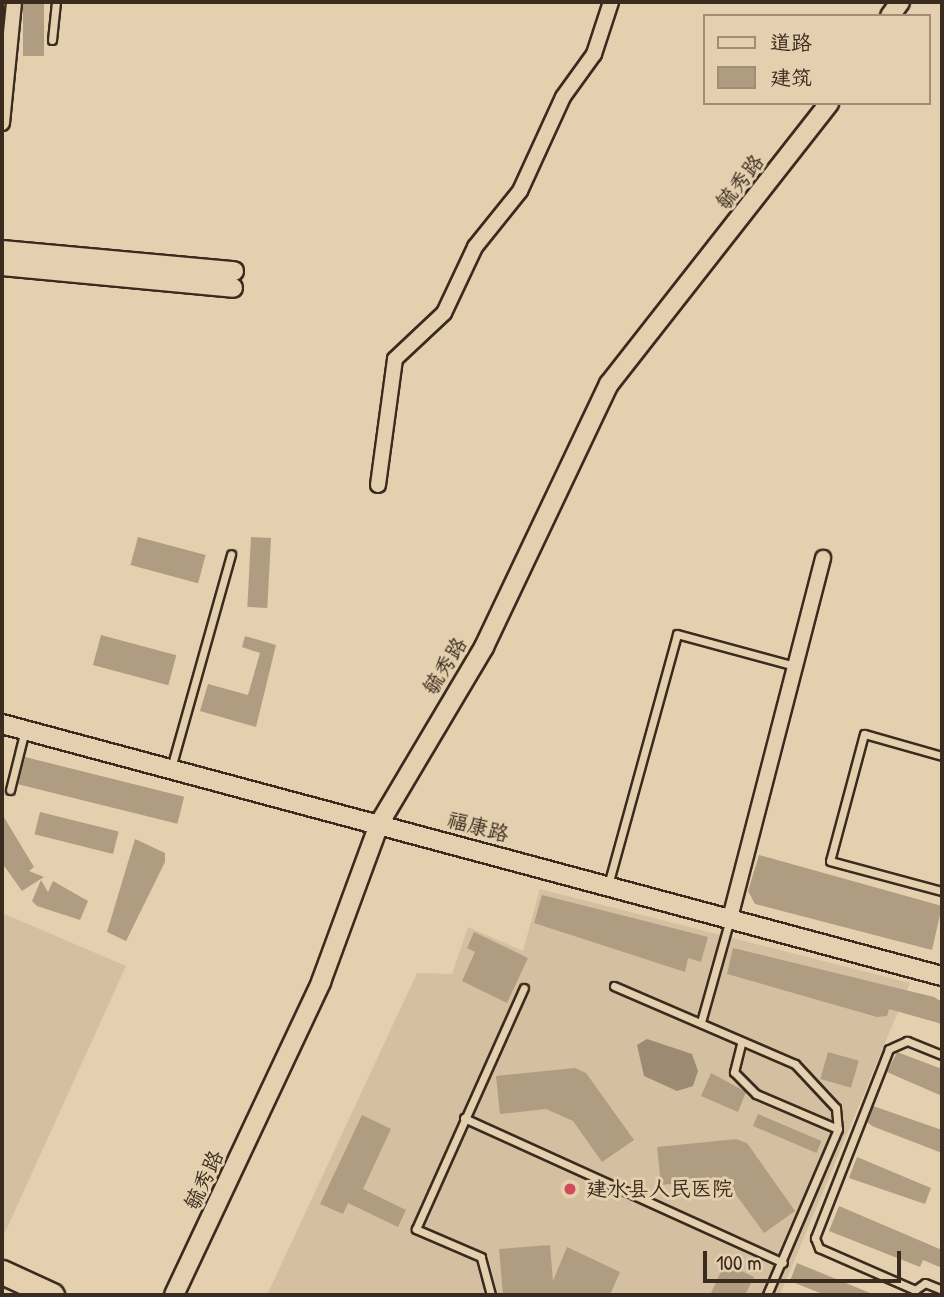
<!DOCTYPE html>
<meta charset="utf-8">
<style>
body{margin:0}
#map{position:relative;width:944px;height:1297px;overflow:hidden;background:#e4cfae;font-family:"Patrick Hand","LXGW WenKai TC",sans-serif}
div>[style]{position:absolute}
[style*='--x']{left:calc(var(--x)*1px);top:calc(var(--y)*1px);width:calc(var(--w)*1px);rotate:calc(var(--a)*1deg)}
.built>*{inset:0;background:#d4c0a0}
.water>*{inset:0;background:#9d8a72}
.building>*{inset:0;background:#b09c81;transform-origin:0 0}
.roads{filter:drop-shadow(2px 0 #3b2a1e) drop-shadow(-2px 0 #3b2a1e) drop-shadow(0 2px #3b2a1e) drop-shadow(0 -2px #3b2a1e)}
.service>*{height:7px;margin:-3.5px;padding:0 3.5px;transform-origin:3.5px;border-radius:3.5px;background:#e4cfae}
.minor>*{height:14px;margin:-7px;padding:0 7px;transform-origin:7px;border-radius:7px;background:#e4cfae}
.tertiary>*{height:18px;margin:-9px;padding:0 9px;transform-origin:9px;border-radius:9px;background:#e4cfae}
.primary>*{height:23px;margin:-11.5px;padding:0 11.5px;transform-origin:11.5px;border-radius:11.5px;background:#e4cfae}
.dots>*{width:19px;height:19px;translate:-50% -50%;box-sizing:border-box;border:4px solid #e4cfae;border-radius:50%}
span{translate:-50% -50%;white-space:nowrap;text-align:center;line-height:1.15;-webkit-text-stroke:6px #e4cfae;paint-order:stroke}
.street-label{font-size:21px;color:#3b2a1e}
.poi-label{font-size:21px;color:#3b2a1e}
.left{translate:0 -50%;text-align:left}
.frame{position:absolute;inset:0;border:4px solid #3b2a1e;pointer-events:none}
.legend{position:absolute;left:703px;top:14px;width:228px;height:91px;box-sizing:border-box;background:#e4cfae;border:2px solid #a08d74;margin:0;padding:9px 12px;list-style:none;font-size:21px;color:#3b2a1e}
.legend li{display:flex;align-items:center;gap:14px;height:35px}
.legend b{width:35px;border:2px solid #a08d74}
.scale{position:absolute;left:703px;top:1251px;width:198px;height:32px;box-sizing:border-box;border:4px solid #3b2a1e;border-top:0;padding-left:9px;font-size:21px;line-height:24px;white-space:nowrap;color:#3b2a1e;-webkit-text-stroke:5px #e4cfae;paint-order:stroke}
</style>
<div id="map">
<div class="built">
<div style="clip-path:polygon(540px 889px,910px 983px,780px 1295px,267px 1295px,417px 973px,452px 974px,468px 927px,523px 951px)"></div>
<div style="clip-path:polygon(2px 913px,126px 966px,2px 1239px)"></div>
</div>
<div class="water">
<div style="clip-path:polygon(647px 1039px,692px 1054px,698px 1071px,693px 1086px,677px 1091px,644px 1076px,637px 1045px)"></div>
</div>
<div class="building">
<div style="left:23px;top:2px;width:21px;height:54px"></div>
<div style="left:138px;top:537px;width:70px;height:29px;rotate:15deg"></div>
<div style="left:251px;top:537px;width:20px;height:70px;rotate:3deg"></div>
<div style="left:101px;top:635px;width:78px;height:31px;rotate:15deg"></div>
<div style="clip-path:polygon(245px 636px,276px 645px,256px 727px,200px 711px,208px 684px,248px 695px,260px 653px,242px 647px)"></div>
<div style="left:25px;top:757px;width:164px;height:28px;rotate:14deg"></div>
<div style="left:40px;top:812px;width:81px;height:23px;rotate:14deg"></div>
<div style="clip-path:polygon(2px 814px,34px 867px,29px 871px,44px 877px,22px 891px,2px 863px)"></div>
<div style="clip-path:polygon(135px 839px,165px 853px,165px 862px,126px 941px,107px 932px)"></div>
<div style="clip-path:polygon(759px 855px,942px 906px,932px 950px,755px 904px,748px 891px)"></div>
<div style="clip-path:polygon(41px 880px,48px 892px,53px 881px,88px 901px,80px 920px,37px 906px,32px 901px)"></div>
<div style="clip-path:polygon(542px 895px,708px 937px,701px 962px,688px 958px,685px 972px,534px 923px)"></div>
<div style="clip-path:polygon(474px 932px,528px 958px,507px 1003px,462px 981px,475px 952px,467px 948px)"></div>
<div style="clip-path:polygon(733px 948px,934px 997px,942px 1002px,942px 1024px,889px 1009px,887px 1016px,877px 1017px,727px 974px)"></div>
<div style="left:828px;top:1052px;width:32px;height:28px;rotate:16deg"></div>
<div style="clip-path:polygon(897px 1052px,942px 1069px,942px 1096px,887px 1072px)"></div>
<div style="clip-path:polygon(575px 1068px,586px 1073px,634px 1140px,602px 1162px,573px 1121px,546px 1109px,500px 1114px,496px 1076px)"></div>
<div style="clip-path:polygon(711px 1073px,746px 1092px,738px 1112px,701px 1096px)"></div>
<div style="clip-path:polygon(873px 1106px,942px 1130px,942px 1153px,872px 1126px,867px 1122px)"></div>
<div style="left:758px;top:1114px;width:69px;height:13px;rotate:23deg"></div>
<div style="clip-path:polygon(362px 1115px,391px 1129px,363px 1189px,406px 1210px,398px 1227px,348px 1203px,343px 1214px,320px 1204px)"></div>
<div style="clip-path:polygon(736px 1139px,747px 1143px,795px 1211px,764px 1233px,734px 1192px,708px 1180px,661px 1185px,657px 1147px)"></div>
<div style="clip-path:polygon(857px 1157px,931px 1188px,925px 1204px,849px 1178px)"></div>
<div style="clip-path:polygon(839px 1206px,942px 1250px,942px 1268px,923px 1260px,920px 1267px,829px 1231px)"></div>
<div style="clip-path:polygon(550px 1245px,553px 1281px,567px 1247px,620px 1272px,610px 1295px,503px 1295px,499px 1249px)"></div>
<div style="clip-path:polygon(725px 1263px,754px 1277px,745px 1295px,710px 1295px)"></div>
<div style="clip-path:polygon(797px 1263px,875px 1295px,825px 1295px,790px 1281px)"></div>
</div>
<div class="roads">
<div class="service">
<div style="--x:52;--y:40;--w:38;--a:-84"></div>
<div style="--x:942;--y:756;--w:81;--a:-164.2"></div>
<div style="--x:864;--y:734;--w:131;--a:105"></div>
<div style="--x:830;--y:861;--w:116;--a:15"></div>
<div style="--x:171;--y:768;--w:222;--a:-74.3"></div>
<div style="--x:10;--y:790;--w:62;--a:-76"></div>
<div style="--x:608;--y:885;--w:260;--a:-74.6"></div>
<div style="--x:677;--y:634;--w:122;--a:15.2"></div>
<div style="--x:614;--y:986;--w:197;--a:23.3"></div>
<div style="--x:795;--y:1064;--w:60;--a:47"></div>
<div style="--x:836;--y:1108;--w:21;--a:85"></div>
<div style="--x:838;--y:1129;--w:181;--a:113.2"></div>
<div style="--x:701;--y:1022;--w:107;--a:-74.3"></div>
<div style="--x:741;--y:1044;--w:29;--a:104"></div>
<div style="--x:734;--y:1072;--w:31;--a:45"></div>
<div style="--x:756;--y:1094;--w:89;--a:23.1"></div>
<div style="--x:942;--y:1055;--w:38;--a:-158"></div>
<div style="--x:907;--y:1041;--w:20;--a:156"></div>
<div style="--x:889;--y:1049;--w:203;--a:111.4"></div>
<div style="--x:815;--y:1238;--w:11;--a:68"></div>
<div style="--x:819;--y:1248;--w:105;--a:23.6"></div>
<div style="--x:915;--y:1290;--w:12;--a:-35"></div>
<div style="--x:925;--y:1283;--w:18;--a:22"></div>
<div style="--x:464;--y:1118;--w:350;--a:24.4"></div>
<div style="--x:491;--y:1295;--w:39;--a:-105"></div>
<div style="--x:481;--y:1257;--w:71;--a:-156.7"></div>
<div style="--x:416;--y:1229;--w:264;--a:-65.9"></div>
</div>
<div class="minor">
<div style="--x:2;--y:123;--w:122;--a:-84.3"></div>
<div style="--x:378;--y:485;--w:127;--a:-82.3"></div>
<div style="--x:395;--y:359;--w:67;--a:-43.2"></div>
<div style="--x:444;--y:313;--w:73;--a:-64.8"></div>
<div style="--x:475;--y:247;--w:72;--a:-51.2"></div>
<div style="--x:520;--y:191;--w:103;--a:-65.4"></div>
<div style="--x:563;--y:97;--w:53;--a:-54.2"></div>
<div style="--x:594;--y:54;--w:55;--a:-71.9"></div>
<div style="--x:730;--y:918;--w:372;--a:-75.5"></div>
</div>
<div class="tertiary">
<div style="--x:890;--y:16;--w:17;--a:-54"></div>
<div style="--x:2;--y:250;--w:233;--a:5.2"></div>
<div style="--x:2;--y:266;--w:232;--a:5.4"></div>
<div style="--x:2;--y:724;--w:973;--a:15.01"></div>
<div style="--x:174;--y:1295;--w:346;--a:-64.8"></div>
<div style="--x:321;--y:982;--w:168;--a:-69.8"></div>
<div style="--x:379;--y:824;--w:206;--a:-59.3"></div>
<div style="--x:484;--y:647;--w:291;--a:-64.6"></div>
<div style="--x:609;--y:384;--w:357;--a:-51.9"></div>
</div>
<div class="primary">
<div style="--x:2;--y:1272;--w:55;--a:24.7"></div>
</div>
</div>
<div class="dots">
<div style="left:570px;top:1189px;background:#d1495b"></div>
</div>
<div class="street-label">
<span style="left:740px;top:182px;rotate:-52deg">毓秀路</span>
<span style="left:445px;top:666px;rotate:-58deg">毓秀路</span>
<span style="left:478px;top:827px;rotate:15deg">福康路</span>
<span style="left:204px;top:1180px;rotate:-65deg">毓秀路</span>
</div>
<div class="poi-label">
<span class="left" style="left:586px;top:1189px">建水县人民医院</span>
</div>
<div class="frame"></div>
<ul class="legend">
<li><b style="height:9px;background:#e4cfae"></b>道路</li>
<li><b style="height:19px;background:#b09c81"></b>建筑</li>
</ul>
<div class="scale">100 m</div>
</div>
